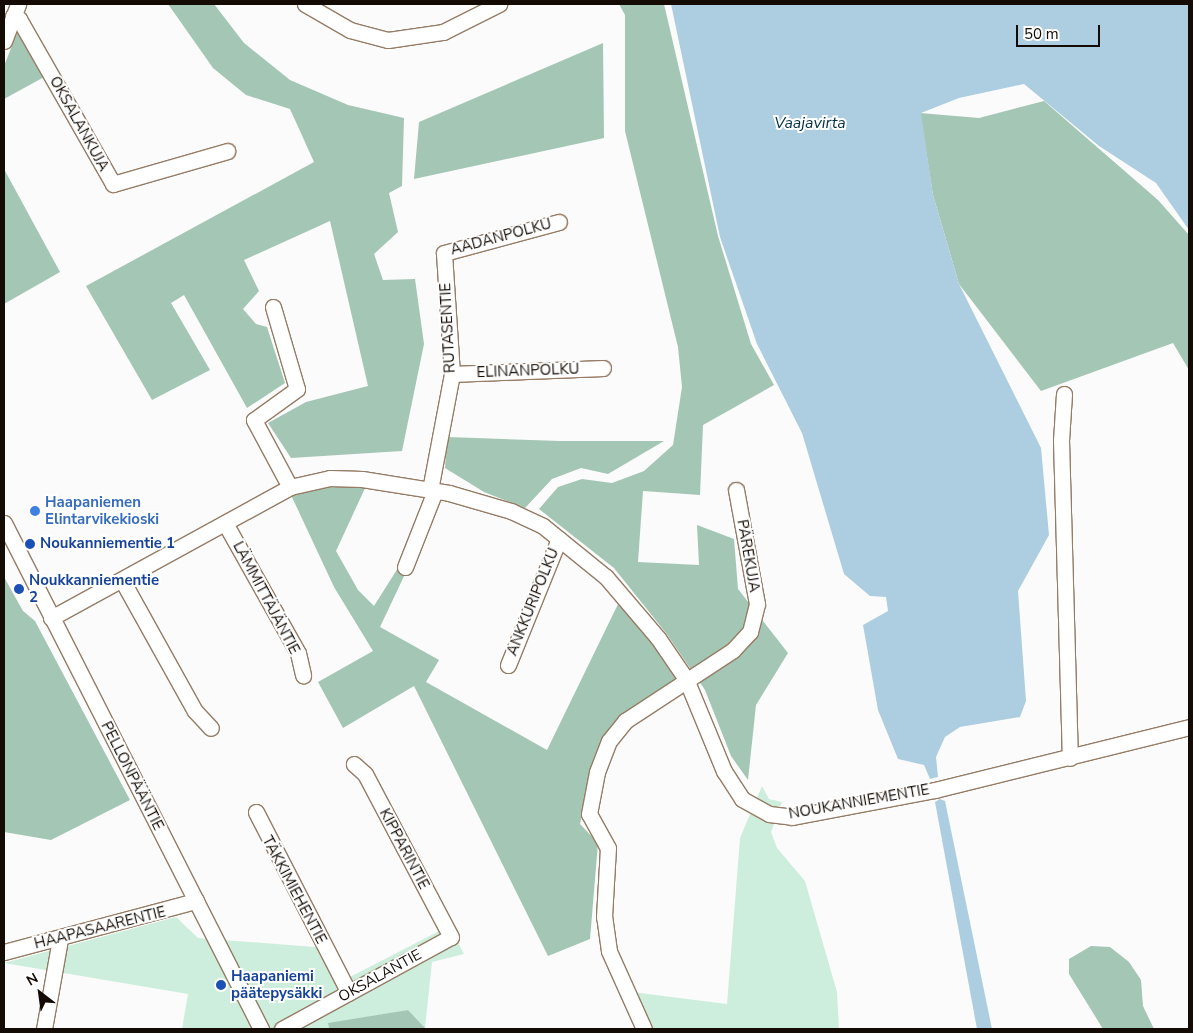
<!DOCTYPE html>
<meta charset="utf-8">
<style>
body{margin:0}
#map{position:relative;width:1193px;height:1033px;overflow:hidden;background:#fbfbfb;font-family:"Nunito Sans",sans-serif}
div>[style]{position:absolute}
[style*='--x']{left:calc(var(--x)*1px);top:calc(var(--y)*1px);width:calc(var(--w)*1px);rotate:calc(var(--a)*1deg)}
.green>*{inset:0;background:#ceeedd}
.forest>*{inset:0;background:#a4c6b4}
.water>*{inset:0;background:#adcee0}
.roads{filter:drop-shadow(1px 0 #957c65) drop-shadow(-1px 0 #957c65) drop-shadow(0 1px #957c65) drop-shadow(0 -1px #957c65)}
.minor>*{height:15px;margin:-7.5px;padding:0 7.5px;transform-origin:7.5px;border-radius:7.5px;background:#fff}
.dots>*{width:14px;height:14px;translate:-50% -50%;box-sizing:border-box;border:2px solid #fff;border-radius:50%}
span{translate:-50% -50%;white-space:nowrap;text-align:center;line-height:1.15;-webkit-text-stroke:4px #fff;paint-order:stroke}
.street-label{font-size:15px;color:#140b04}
.shop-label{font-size:15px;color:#366cbe;font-weight:700}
.left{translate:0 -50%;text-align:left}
.transit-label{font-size:15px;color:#164399;font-weight:700}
.water-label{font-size:16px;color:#013044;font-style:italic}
.frame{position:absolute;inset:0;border:5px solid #140b04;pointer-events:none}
.north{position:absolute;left:15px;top:968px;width:50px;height:50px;-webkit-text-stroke:4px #fff;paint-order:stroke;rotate:330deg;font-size:14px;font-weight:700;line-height:20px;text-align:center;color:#140b04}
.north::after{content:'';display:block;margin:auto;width:18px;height:22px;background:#140b04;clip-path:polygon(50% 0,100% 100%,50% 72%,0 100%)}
.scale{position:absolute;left:1016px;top:25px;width:84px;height:22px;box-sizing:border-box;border:2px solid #140b04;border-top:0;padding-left:6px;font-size:15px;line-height:18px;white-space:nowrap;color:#140b04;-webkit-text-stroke:4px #fff;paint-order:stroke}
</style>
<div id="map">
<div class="green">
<div style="clip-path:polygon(762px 786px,769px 799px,782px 802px,771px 832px,777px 848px,805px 881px,837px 992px,839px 1029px,642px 1029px,632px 992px,727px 1004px,740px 838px)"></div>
<div style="clip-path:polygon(176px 917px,198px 938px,328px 948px,346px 979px,449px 926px,464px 954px,432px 962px,425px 1028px,408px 1010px,328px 1024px,329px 1029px,182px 1029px,188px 994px,4px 963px)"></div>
</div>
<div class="forest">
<div style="clip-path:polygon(168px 4px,214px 4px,244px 43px,290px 80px,348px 105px,404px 118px,402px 186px,389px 193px,398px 232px,374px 254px,383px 280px,415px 279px,424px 344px,402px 451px,291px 458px,268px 423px,306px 402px,368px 386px,330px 221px,244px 260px,259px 291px,243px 309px,256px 324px,267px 327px,285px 383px,247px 408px,184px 295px,171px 303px,210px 370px,152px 400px,86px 286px,314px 162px,290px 109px,246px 95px,213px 68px)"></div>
<div style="clip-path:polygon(619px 4px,664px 4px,718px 236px,751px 344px,774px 385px,703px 425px,700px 495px,643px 491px,638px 562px,699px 565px,697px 525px,734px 539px,738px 589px,788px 653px,756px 705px,748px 780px,731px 756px,705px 690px,666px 633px,614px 568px,539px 509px,558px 487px,582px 479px,612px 483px,644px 471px,673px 445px,682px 387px,678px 347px,625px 131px,625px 15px)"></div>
<div style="clip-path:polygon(19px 28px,46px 76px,4px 99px,4px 66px)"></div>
<div style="clip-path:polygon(603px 43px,604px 138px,414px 179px,419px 122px)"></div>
<div style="clip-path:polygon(1044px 101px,1158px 200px,1189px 235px,1189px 370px,1173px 343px,1041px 391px,959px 284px,933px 195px,920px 113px,979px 118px)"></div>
<div style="clip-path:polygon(4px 169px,60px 272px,4px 304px)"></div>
<div style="clip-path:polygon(447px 437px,560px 441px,664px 441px,608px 474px,581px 468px,552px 479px,525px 508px,484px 492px,445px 468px)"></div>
<div style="clip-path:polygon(331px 482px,366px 486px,336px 551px,358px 590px,374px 606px,398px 568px,406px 572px,380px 627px,439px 660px,426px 682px,547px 750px,620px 600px,679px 677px,622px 718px,592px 771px,580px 824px,598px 843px,590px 939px,548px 956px,414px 686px,343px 728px,318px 682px,373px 651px,334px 587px,291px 495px)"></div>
<div style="clip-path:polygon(4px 577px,23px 611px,35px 621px,130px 800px,51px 840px,4px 832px)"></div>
<div style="clip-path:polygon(1091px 946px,1110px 947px,1129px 962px,1141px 980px,1143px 1006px,1154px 1029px,1103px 1029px,1069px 974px,1069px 959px)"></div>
<div style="clip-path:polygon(408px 1010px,426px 1029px,329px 1029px,328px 1023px)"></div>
</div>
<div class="water">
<div style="clip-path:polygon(671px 4px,1189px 4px,1189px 230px,1156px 183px,1099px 146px,1024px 84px,959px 98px,921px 113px,933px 195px,959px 284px,1041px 448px,1049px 535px,1018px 591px,1026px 701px,1020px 717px,960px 727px,945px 737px,936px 757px,938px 777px,930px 779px,924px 765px,898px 759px,878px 710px,863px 625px,888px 611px,886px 597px,870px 596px,844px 574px,802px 433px,757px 344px,720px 237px)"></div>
<div style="clip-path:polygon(940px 799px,945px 801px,992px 1029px,977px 1029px,935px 802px)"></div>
</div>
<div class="roads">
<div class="minor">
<div style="--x:305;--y:4;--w:52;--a:30"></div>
<div style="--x:350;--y:30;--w:39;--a:15"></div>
<div style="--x:388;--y:40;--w:56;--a:-8.3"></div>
<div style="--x:443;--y:32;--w:63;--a:-26.6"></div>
<div style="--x:13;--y:16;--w:7;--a:27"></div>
<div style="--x:19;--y:19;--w:190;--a:60.3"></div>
<div style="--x:113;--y:184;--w:119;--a:-16.1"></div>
<div style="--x:4;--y:41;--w:40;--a:-69"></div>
<div style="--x:273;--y:307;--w:85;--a:73.7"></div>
<div style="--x:297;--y:389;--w:53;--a:144.2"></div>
<div style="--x:254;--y:420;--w:76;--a:61.8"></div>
<div style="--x:452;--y:374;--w:151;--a:-2.3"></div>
<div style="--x:1064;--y:394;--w:46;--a:93.7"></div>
<div style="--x:1061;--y:440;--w:318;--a:88.4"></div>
<div style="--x:430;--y:490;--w:118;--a:-79.3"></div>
<div style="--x:452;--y:374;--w:121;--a:-93.8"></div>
<div style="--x:444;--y:253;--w:119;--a:-15.1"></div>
<div style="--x:4;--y:523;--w:568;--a:63.07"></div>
<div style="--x:225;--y:523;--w:149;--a:60.7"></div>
<div style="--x:298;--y:653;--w:23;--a:77"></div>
<div style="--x:405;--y:567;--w:82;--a:-68.5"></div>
<div style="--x:122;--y:580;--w:150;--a:60.9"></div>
<div style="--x:195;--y:711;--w:23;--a:47"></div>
<div style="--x:51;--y:618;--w:273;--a:-28.7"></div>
<div style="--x:290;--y:487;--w:41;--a:-12.7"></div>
<div style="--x:330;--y:478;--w:32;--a:2"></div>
<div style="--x:362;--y:479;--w:88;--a:9.1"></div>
<div style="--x:449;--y:493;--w:65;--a:16.2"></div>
<div style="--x:511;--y:511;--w:35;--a:25"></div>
<div style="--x:543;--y:526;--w:81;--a:39"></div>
<div style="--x:606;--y:577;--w:80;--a:49.6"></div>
<div style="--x:658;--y:638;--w:50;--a:55.7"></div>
<div style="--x:686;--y:679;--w:100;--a:67.6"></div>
<div style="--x:724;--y:771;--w:33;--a:57"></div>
<div style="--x:742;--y:799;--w:31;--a:29"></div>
<div style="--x:769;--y:814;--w:23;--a:7"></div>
<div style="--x:792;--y:817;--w:146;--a:-10.7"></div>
<div style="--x:935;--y:790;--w:262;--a:-13.9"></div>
<div style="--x:508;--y:665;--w:136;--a:-68"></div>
<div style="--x:256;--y:812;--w:203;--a:62.8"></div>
<div style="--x:4;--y:952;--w:199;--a:-14.9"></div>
<div style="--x:44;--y:1029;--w:91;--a:-79.9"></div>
<div style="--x:282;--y:1029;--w:192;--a:-28.6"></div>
<div style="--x:451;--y:937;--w:184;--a:-117.8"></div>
<div style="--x:365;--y:774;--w:15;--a:-138"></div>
<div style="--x:644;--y:1029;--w:85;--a:-114.2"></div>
<div style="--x:609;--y:951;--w:34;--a:-98"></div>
<div style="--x:604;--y:917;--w:69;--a:-86.7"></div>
<div style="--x:608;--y:848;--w:39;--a:-119"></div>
<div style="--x:589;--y:814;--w:43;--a:-79.2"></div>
<div style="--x:597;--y:772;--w:33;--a:-69"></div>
<div style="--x:609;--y:741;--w:26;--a:-51"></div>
<div style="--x:625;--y:721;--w:129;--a:-33.3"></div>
<div style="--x:733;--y:650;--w:25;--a:-47"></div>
<div style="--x:750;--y:632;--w:29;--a:-76"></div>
<div style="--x:757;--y:604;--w:116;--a:-100.4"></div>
</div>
</div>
<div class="dots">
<div style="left:35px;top:511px;background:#3f7fe0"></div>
<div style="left:30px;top:544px;background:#1a4fb4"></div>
<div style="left:19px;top:589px;background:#1a4fb4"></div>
<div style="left:221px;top:985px;background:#1a4fb4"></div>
</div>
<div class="street-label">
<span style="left:79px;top:124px;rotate:61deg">OKSALANKUJA</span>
<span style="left:501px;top:237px;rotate:-15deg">AADANPOLKU</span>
<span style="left:448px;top:328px;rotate:-93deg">RUTASENTIE</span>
<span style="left:528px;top:371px;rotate:-2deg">ELINANPOLKU</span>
<span style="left:748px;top:556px;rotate:80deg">PÄREKUJA</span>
<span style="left:266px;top:598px;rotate:62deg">LÄMMITTÄJÄNTIE</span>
<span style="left:533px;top:602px;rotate:-68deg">ANKKURIPOLKU</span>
<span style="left:132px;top:776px;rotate:63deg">PELLONPÄÄNTIE</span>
<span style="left:859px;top:802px;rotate:-10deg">NOUKANNIEMENTIE</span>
<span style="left:404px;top:849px;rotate:62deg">KIPPARINTIE</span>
<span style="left:294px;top:890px;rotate:62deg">TÄKKIMIEHENTIE</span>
<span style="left:100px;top:928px;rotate:-14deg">HAAPASAARENTIE</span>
<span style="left:380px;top:976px;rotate:-29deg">OKSALANTIE</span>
</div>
<div class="shop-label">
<span class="left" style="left:45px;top:511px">Haapaniemen<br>Elintarvikekioski</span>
</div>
<div class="transit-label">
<span class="left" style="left:40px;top:544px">Noukanniementie 1</span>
<span class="left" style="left:29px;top:589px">Noukkanniementie<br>2</span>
<span class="left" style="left:231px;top:985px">Haapaniemi<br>päätepysäkki</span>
</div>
<div class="water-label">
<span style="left:810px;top:123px">Vaajavirta</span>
</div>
<div class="frame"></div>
<div class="north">N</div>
<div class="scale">50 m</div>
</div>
